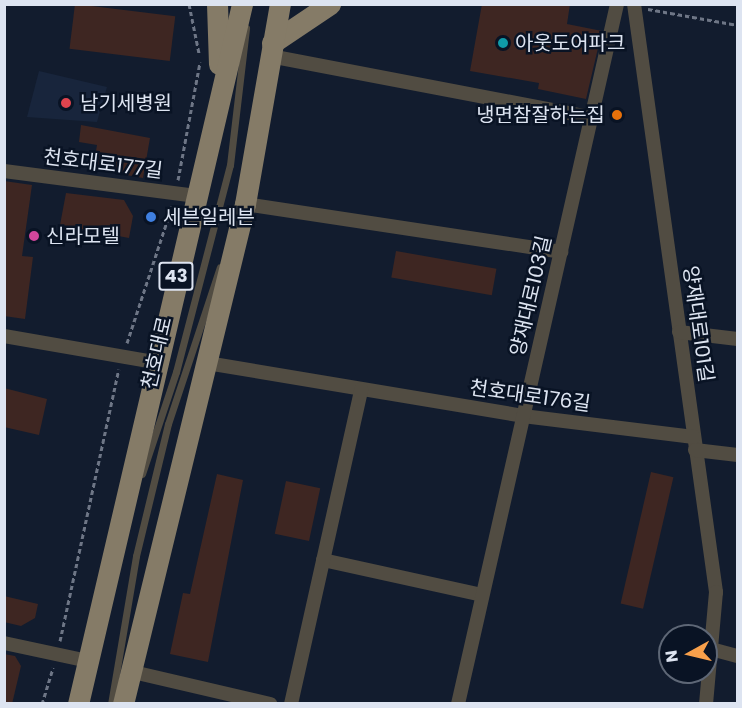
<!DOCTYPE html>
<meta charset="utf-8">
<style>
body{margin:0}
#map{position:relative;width:742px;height:708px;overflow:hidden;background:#121c2e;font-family:Poppins,"Noto Sans KR",sans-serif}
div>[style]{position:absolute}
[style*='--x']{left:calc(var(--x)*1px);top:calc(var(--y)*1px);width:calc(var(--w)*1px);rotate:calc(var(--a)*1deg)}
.built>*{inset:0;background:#18253c}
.building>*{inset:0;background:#3e2622;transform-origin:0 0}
.path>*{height:3px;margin-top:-1.5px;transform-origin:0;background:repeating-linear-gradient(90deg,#6e7686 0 4.5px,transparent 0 7.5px)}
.lane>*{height:7px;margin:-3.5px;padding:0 3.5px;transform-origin:3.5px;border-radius:3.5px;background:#514c42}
.street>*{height:14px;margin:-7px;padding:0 7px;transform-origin:7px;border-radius:7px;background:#514c42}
.primary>*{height:21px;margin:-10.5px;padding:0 10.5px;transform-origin:10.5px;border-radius:10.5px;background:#857b67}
.dots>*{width:16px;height:16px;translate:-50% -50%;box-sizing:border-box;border:3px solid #091324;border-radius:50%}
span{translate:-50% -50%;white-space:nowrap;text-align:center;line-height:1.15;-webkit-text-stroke:5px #091324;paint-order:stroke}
.shield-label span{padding:2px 4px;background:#091324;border:2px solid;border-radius:4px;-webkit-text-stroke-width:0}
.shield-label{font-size:18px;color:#dde4f1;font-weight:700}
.poi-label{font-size:20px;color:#dde4f1}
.left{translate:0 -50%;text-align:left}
.right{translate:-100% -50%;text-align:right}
.street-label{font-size:20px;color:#dde4f1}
.frame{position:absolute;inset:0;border:6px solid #dde4f1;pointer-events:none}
.north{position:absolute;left:658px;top:624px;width:60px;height:60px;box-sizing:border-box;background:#091324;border:2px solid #5e6776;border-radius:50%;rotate:262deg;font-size:16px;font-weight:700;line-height:24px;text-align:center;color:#dde4f1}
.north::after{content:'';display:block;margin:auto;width:21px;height:27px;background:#f8a04b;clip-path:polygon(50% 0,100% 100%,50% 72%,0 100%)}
</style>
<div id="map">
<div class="built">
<div style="clip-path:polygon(39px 71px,107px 87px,97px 122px,27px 117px)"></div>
</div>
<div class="building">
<div style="left:75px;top:4px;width:101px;height:45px;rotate:7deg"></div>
<div style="clip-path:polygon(482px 4px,570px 4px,567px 24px,602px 31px,586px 99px,538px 89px,539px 83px,470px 71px)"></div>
<div style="clip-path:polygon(81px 125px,150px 138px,143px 178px,93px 169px,97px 145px,79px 142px)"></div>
<div style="clip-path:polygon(4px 181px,32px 185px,22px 256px,33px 257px,25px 319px,4px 316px)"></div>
<div style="clip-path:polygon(66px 193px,124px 200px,133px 216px,129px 238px,60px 225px)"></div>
<div style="left:396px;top:251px;width:102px;height:27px;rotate:10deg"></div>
<div style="clip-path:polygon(4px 388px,47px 399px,39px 435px,4px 427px)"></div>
<div style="left:651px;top:472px;width:23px;height:135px;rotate:13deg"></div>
<div style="clip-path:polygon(217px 474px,243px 480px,208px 662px,170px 654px,183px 593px,190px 594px)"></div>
<div style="left:286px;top:481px;width:35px;height:54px;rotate:12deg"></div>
<div style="clip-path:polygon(4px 596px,38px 604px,35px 618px,21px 626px,4px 622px)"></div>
<div style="clip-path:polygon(4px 654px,15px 656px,21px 666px,12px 704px,4px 704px)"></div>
</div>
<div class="path">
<div style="--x:189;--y:4;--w:50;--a:78.5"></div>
<div style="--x:648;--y:9;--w:91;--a:10.1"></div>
<div style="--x:178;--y:180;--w:120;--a:-79.4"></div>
<div style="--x:127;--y:343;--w:144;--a:-71.8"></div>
<div style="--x:60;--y:641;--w:278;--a:-77.8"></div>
<div style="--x:42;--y:704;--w:38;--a:-73"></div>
</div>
<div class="lane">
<div style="--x:142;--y:474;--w:108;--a:-71.6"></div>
<div style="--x:176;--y:372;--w:214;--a:-75.4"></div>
<div style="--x:230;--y:165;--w:138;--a:-83.3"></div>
<div style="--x:111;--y:704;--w:150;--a:-80.4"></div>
<div style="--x:136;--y:556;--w:136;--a:-76.4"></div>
<div style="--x:168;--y:424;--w:165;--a:-71.7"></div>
</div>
<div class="street">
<div style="--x:634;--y:4;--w:594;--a:82.06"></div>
<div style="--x:716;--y:592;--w:112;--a:95.1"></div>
<div style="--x:270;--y:56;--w:327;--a:10.8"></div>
<div style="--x:4;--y:171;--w:194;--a:7.4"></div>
<div style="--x:245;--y:204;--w:320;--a:8.6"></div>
<div style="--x:679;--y:332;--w:59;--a:6.8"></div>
<div style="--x:4;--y:336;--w:153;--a:9.8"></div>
<div style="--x:207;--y:363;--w:320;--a:9.5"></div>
<div style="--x:523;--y:416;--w:172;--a:7"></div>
<div style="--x:695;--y:450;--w:43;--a:6.6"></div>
<div style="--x:323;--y:560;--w:163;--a:12.4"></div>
<div style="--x:4;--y:643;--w:86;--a:12.1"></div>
<div style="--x:711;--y:649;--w:28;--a:15"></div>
<div style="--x:133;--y:672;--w:141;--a:13.1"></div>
<div style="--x:291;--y:704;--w:322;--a:-77.4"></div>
<div style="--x:458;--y:704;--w:718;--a:-77.2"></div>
</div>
<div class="primary">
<div style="--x:217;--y:4;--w:60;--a:88.1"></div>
<div style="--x:272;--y:43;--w:70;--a:-33.9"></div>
<div style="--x:78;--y:704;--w:719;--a:-76.81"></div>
<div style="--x:123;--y:704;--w:515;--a:-76.29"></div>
<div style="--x:245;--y:204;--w:203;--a:-80.1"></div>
</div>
<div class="dots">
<div style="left:503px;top:43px;background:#0f9aa8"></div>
<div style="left:66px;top:103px;background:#e0444e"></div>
<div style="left:617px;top:115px;background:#e8710a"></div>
<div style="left:151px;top:217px;background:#3f7fe0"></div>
<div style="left:34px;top:236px;background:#d1479c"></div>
</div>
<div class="shield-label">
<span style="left:176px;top:276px">43</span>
</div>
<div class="poi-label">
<span class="left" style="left:515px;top:43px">아웃도어파크</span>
<span class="left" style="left:80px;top:103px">남기세병원</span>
<span class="right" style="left:605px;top:115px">냉면참잘하는집</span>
<span class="left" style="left:163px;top:217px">세븐일레븐</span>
<span class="left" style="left:46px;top:236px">신라모텔</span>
</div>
<div class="street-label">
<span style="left:103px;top:164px;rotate:7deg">천호대로177길</span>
<span style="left:531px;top:296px;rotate:-77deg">양재대로103길</span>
<span style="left:698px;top:324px;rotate:82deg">양재대로101길</span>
<span style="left:157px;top:353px;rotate:-77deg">천호대로</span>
<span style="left:530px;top:396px;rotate:8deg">천호대로176길</span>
</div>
<div class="frame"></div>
<div class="north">N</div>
</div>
